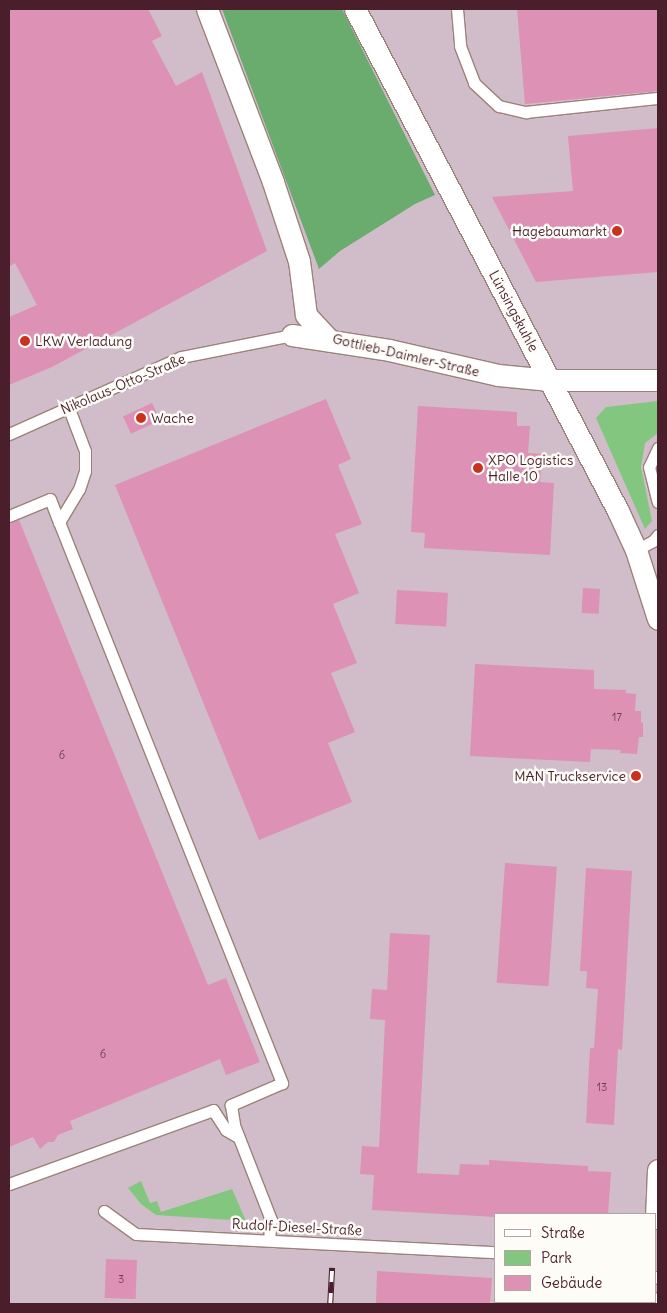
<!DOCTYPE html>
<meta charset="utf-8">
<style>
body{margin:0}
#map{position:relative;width:667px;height:1313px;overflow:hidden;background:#ece6c7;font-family:Delius,sans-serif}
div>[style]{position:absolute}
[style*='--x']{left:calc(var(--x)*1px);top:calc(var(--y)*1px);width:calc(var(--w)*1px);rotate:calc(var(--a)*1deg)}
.industrial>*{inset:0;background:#d1bdc9}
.green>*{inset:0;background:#83c67f}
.forest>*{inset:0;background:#6aab6e}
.building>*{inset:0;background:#dc91b5;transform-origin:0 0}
.roads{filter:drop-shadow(1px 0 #9b8279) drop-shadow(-1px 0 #9b8279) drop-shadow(0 1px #9b8279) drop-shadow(0 -1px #9b8279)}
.service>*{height:11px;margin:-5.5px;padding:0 5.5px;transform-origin:5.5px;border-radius:5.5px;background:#fff}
.minor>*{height:21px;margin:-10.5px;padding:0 10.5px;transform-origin:10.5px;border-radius:10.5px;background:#fff}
.rail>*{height:5.5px;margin-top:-2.75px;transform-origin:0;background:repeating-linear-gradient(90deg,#fdfcf7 0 11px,#4a1f2b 0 22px);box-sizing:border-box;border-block:1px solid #4a1f2b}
.dots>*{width:14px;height:14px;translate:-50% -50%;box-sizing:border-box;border:2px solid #fdfcf7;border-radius:50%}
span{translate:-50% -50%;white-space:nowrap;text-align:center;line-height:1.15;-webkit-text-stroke:5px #fdfcf7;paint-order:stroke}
.number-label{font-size:11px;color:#6e3c4e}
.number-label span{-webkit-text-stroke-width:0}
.poi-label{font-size:14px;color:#4a1f2b}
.right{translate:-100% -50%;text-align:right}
.left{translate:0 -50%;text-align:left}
.street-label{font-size:14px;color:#4a1f2b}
.frame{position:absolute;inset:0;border:10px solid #4a1f2b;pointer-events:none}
.legend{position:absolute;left:494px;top:1213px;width:162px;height:90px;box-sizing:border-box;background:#fdfcf7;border:1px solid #b5a4a5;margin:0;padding:6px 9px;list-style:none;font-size:15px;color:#4a1f2b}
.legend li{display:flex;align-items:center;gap:10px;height:25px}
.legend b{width:25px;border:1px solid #b5a4a5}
</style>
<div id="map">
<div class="industrial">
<div style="clip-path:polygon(evenodd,9px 9px,658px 9px,658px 1304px,9px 1304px,9px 9px,496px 1214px,656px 1214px,656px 1302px,496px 1302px,496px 1214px)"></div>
</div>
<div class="green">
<div style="clip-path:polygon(658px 401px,658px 433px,645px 443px,641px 467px,652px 521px,645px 529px,596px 418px,606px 407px)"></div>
<div style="clip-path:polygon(141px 1181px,150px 1203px,157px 1201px,161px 1212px,232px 1189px,246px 1221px,156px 1215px,141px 1204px,128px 1188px)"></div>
</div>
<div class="forest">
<div style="clip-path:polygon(222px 9px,342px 9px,435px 195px,415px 204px,340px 251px,319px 269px)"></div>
</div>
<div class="building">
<div style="clip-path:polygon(9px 9px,148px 9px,162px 36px,152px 41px,176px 86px,202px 72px,267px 251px,52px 367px,9px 385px,9px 317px,37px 305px,15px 263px,9px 267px)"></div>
<div style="clip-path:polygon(517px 9px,658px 9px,658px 91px,525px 104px)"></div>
<div style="clip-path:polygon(658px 128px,658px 272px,536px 282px,492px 197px,573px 191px,568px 136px)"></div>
<div style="clip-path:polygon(326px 399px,351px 459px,338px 465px,362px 524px,335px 534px,359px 593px,333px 604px,357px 663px,331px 673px,355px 732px,328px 743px,352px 802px,259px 840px,115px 485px)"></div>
<div style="left:152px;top:403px;width:19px;height:32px;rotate:65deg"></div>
<div style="clip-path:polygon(418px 406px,517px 412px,517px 426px,530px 426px,528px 453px,542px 454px,540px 482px,554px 483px,550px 555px,424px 548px,425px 533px,411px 532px)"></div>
<div style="clip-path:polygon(19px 520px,208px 985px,226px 978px,260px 1062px,226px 1075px,220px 1059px,70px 1121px,73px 1129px,58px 1135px,54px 1142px,48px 1142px,40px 1149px,33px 1137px,9px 1147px,9px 523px)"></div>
<div style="left:583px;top:588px;width:17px;height:25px;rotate:3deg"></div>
<div style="left:397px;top:590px;width:51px;height:34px;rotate:3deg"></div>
<div style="clip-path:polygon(475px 664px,594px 670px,594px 689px,626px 690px,626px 693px,636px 694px,635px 711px,641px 711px,641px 722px,643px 723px,643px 737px,639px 737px,637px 754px,620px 753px,621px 750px,591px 749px,590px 762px,470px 756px)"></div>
<div style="left:505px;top:863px;width:52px;height:120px;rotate:4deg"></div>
<div style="clip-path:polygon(586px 868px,632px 871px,622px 1050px,618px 1049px,614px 1125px,586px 1123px,590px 1048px,594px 1048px,598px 989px,586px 988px,587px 971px,580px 971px)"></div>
<div style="clip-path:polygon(390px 933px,430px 935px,417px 1173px,459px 1175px,460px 1164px,489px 1165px,489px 1160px,588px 1166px,588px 1171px,611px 1172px,608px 1214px,496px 1214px,496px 1217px,372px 1210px,374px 1175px,360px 1174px,362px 1146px,379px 1147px,385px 1020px,370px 1019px,372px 989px,387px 990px)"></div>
<div style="left:106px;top:1259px;width:31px;height:39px;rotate:2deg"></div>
<div style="clip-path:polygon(377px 1271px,492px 1278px,490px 1304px,376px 1304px)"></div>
</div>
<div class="roads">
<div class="service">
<div style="--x:457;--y:9;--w:37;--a:85"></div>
<div style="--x:460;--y:46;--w:40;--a:69"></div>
<div style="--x:474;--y:83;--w:34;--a:43"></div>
<div style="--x:499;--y:106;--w:28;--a:13"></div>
<div style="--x:526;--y:112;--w:133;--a:-6.1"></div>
<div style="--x:68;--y:406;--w:48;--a:69.3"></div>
<div style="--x:85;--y:451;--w:20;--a:90"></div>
<div style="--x:85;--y:471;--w:19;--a:108"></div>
<div style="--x:79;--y:489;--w:39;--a:121"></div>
<div style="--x:59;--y:522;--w:604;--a:68.32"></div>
<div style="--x:282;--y:1083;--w:56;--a:156.7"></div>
<div style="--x:231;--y:1105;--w:20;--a:81"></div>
<div style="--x:234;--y:1125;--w:102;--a:68.7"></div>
<div style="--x:271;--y:1220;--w:20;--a:96"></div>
<div style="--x:9;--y:434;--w:188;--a:-24.1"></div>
<div style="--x:181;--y:357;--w:113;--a:-11.2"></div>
<div style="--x:658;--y:448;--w:21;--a:115"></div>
<div style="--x:649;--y:467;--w:36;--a:76"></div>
<div style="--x:9;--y:516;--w:44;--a:-22.5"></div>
<div style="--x:50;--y:499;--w:25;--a:69"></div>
<div style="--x:636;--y:550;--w:19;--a:-28"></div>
<div style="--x:653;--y:541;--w:8;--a:-50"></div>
<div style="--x:9;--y:1184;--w:217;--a:-19.9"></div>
<div style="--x:213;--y:1110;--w:24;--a:57"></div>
<div style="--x:226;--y:1130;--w:14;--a:30"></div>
<div style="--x:104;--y:1211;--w:39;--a:36"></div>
<div style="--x:136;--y:1234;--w:360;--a:2.9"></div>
<div style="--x:656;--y:1277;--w:2;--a:27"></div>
</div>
<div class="minor">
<div style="--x:207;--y:9;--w:185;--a:69.1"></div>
<div style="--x:273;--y:182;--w:83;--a:71.8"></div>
<div style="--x:299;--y:261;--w:54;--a:82.6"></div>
<div style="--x:306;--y:315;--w:34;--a:47"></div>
<div style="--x:355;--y:9;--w:567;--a:62.35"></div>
<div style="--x:618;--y:511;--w:43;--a:65.2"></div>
<div style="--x:636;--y:550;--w:72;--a:72.3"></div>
<div style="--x:292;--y:335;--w:98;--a:8.8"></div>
<div style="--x:389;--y:350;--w:112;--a:12.9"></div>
<div style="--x:498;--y:375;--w:52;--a:5.5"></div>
<div style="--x:550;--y:380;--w:108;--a:0"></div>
<div style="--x:656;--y:1218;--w:48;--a:-87.6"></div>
<div style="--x:651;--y:1304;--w:2;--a:-90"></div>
</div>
</div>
<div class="rail">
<div style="--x:330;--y:1304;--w:36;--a:-87"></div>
</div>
<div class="dots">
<div style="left:617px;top:231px;background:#c8321e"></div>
<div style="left:25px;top:341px;background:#c8321e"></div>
<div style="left:141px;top:418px;background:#c8321e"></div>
<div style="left:478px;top:468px;background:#c8321e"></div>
<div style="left:636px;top:776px;background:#c8321e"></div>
</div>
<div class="number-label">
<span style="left:617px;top:717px">17</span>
<span style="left:62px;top:755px">6</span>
<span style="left:103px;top:1054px">6</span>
<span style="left:602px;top:1087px">13</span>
<span style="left:121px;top:1279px">3</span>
</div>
<div class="poi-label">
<span class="right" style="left:607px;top:231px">Hagebaumarkt</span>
<span class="left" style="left:35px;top:341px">LKW Verladung</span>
<span class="left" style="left:151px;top:418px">Wache</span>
<span class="left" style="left:488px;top:468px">XPO Logistics<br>Halle 10</span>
<span class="right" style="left:626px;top:776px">MAN Truckservice</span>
</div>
<div class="street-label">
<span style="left:514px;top:311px;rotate:62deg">Lünsingskuhle</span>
<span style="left:406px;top:355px;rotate:13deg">Gottlieb-Daimler-Straße</span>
<span style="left:123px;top:384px;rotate:-23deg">Nikolaus-Otto-Straße</span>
<span style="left:297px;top:1227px;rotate:3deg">Rudolf-Diesel-Straße</span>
</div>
<div class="frame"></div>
<ul class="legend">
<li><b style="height:6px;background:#fff"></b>Straße</li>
<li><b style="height:14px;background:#83c67f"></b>Park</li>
<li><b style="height:14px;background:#dc91b5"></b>Gebäude</li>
</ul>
</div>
